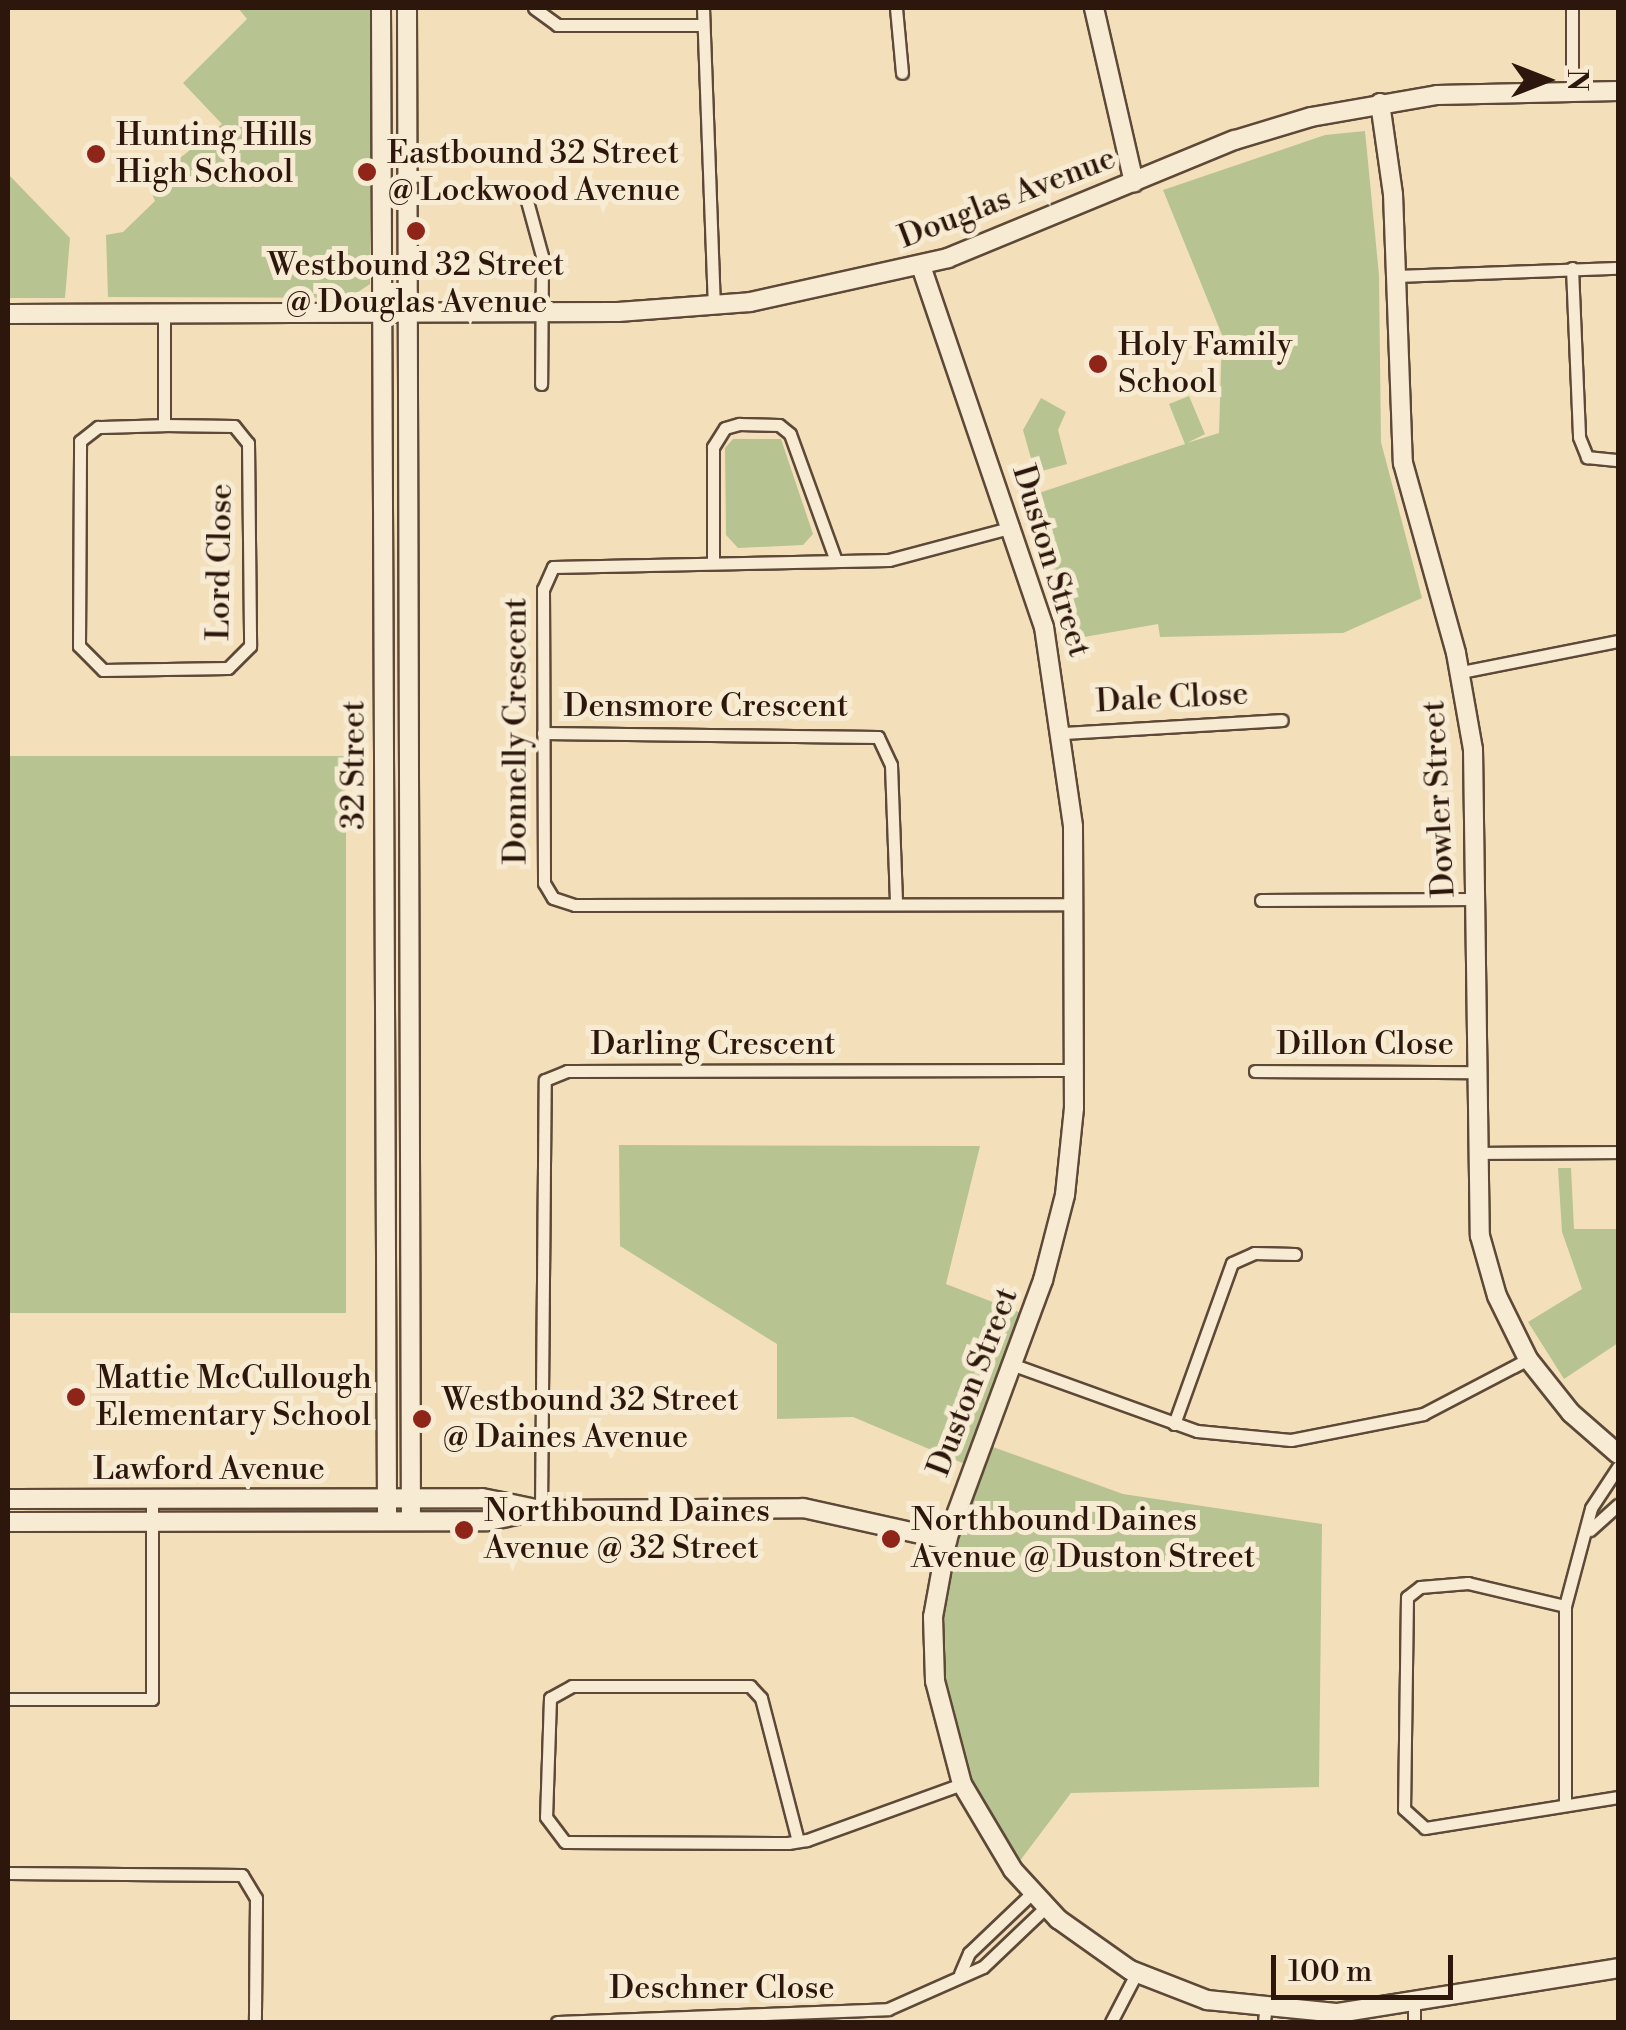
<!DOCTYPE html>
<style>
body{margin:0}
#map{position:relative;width:1626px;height:2030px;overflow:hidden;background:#f3e0bb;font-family:"Libre Bodoni",serif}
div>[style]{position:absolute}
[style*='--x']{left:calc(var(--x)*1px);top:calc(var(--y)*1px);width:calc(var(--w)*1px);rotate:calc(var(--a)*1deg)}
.green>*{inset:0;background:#b8c392;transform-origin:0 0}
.roads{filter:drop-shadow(2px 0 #5e4938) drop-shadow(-2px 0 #5e4938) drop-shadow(0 2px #5e4938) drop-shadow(0 -2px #5e4938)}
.street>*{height:11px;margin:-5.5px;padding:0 5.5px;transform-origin:5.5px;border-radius:5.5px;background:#f7ebd3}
.secondary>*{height:18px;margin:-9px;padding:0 9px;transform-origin:9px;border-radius:9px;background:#f7ebd3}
.dots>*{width:28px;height:28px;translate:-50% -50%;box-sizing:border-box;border:5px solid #f7ebd3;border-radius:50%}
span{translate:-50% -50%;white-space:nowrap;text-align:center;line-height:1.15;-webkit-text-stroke:10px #f7ebd3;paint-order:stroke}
.poi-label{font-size:32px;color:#2d170c}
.left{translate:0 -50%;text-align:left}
.street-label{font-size:32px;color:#2d170c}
.frame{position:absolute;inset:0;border:10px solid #2d170c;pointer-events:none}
.north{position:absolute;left:1496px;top:30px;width:100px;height:100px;-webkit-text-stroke:8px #f7ebd3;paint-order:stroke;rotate:90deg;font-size:28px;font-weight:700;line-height:40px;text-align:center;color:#2d170c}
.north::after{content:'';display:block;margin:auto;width:35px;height:45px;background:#2d170c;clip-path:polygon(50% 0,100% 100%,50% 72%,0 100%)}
.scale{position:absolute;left:1271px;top:1955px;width:182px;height:45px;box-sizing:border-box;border:5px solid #2d170c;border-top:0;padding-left:12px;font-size:30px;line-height:35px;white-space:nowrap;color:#2d170c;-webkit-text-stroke:8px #f7ebd3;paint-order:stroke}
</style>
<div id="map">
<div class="green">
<div style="clip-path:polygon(238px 8px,372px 8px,370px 284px,349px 298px,108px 297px,106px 235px,123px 232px,155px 201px,148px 184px,222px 124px,183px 83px,247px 19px)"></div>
<div style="clip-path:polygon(1365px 131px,1379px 275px,1381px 442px,1422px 598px,1343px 633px,1160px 637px,1158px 624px,1073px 639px,1033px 495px,1185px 444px,1169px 404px,1189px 396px,1205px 434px,1187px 443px,1219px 433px,1222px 335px,1163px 190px,1325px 135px)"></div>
<div style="clip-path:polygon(8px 174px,70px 238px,65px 298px,8px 298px)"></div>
<div style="clip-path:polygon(1041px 398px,1066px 412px,1058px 430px,1067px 464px,1035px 473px,1023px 430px)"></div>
<div style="clip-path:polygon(733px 439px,781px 439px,813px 534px,803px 545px,738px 548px,726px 535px,725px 448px)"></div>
<div style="left:346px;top:756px;width:557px;height:338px;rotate:90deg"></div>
<div style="clip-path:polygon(619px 1145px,980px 1146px,946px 1284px,1029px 1316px,982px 1443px,1123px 1494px,1322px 1524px,1319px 1787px,1071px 1793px,1013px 1870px,952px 1758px,933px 1617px,972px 1467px,853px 1417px,777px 1419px,777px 1344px,620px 1246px)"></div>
<div style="clip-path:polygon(1558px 1168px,1571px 1168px,1574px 1229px,1618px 1229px,1618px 1343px,1564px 1379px,1528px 1322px,1582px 1289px,1562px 1232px)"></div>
</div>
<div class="roads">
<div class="street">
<div style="--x:534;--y:8;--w:29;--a:36"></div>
<div style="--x:557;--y:25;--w:146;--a:0"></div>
<div style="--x:703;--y:8;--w:298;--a:87.9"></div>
<div style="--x:896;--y:8;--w:65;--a:84.7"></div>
<div style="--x:1572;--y:91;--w:83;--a:-90"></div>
<div style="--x:527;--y:201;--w:57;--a:74.7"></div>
<div style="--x:542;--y:256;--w:128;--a:90.4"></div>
<div style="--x:1572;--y:268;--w:169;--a:87.6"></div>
<div style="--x:1579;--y:437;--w:22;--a:68"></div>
<div style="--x:1587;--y:457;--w:31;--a:6"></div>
<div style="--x:1395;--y:276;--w:223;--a:-2.1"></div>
<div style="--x:164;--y:314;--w:111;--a:90"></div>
<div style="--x:164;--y:425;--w:70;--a:0.8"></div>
<div style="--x:234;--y:426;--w:22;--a:51"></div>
<div style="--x:248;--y:443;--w:203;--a:89.4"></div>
<div style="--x:250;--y:646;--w:31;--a:135"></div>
<div style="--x:228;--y:668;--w:125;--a:179.1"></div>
<div style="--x:103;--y:670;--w:34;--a:-135"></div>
<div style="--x:79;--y:646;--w:205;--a:-89.7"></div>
<div style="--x:80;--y:441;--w:23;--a:-38"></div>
<div style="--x:98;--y:427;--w:66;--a:-1.7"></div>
<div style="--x:1013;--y:527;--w:128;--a:165.1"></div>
<div style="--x:889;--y:560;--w:336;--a:178.8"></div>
<div style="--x:553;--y:567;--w:24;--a:114"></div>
<div style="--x:543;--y:589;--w:294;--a:89.8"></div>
<div style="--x:544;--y:883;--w:17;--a:59"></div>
<div style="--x:553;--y:898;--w:23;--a:18"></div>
<div style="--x:575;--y:905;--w:499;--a:-0.1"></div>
<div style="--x:713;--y:560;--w:113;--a:-90"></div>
<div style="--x:713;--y:447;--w:22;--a:-58"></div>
<div style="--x:725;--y:428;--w:15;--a:-16"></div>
<div style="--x:739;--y:424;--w:40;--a:1.4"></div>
<div style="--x:779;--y:425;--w:14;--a:39"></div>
<div style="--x:790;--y:434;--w:135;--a:70.1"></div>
<div style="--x:1461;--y:672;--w:160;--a:-11.2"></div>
<div style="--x:543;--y:733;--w:335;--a:0.7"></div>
<div style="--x:878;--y:737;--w:31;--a:65"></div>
<div style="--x:891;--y:765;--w:139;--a:87.9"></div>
<div style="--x:1065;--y:733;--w:217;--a:-3.4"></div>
<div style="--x:1261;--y:900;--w:214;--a:-0.3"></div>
<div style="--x:1255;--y:1071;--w:220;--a:0.3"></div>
<div style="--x:1475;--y:1153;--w:143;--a:-0.4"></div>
<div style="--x:1011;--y:1364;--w:198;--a:19.8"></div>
<div style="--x:1197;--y:1431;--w:94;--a:5.5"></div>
<div style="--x:1291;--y:1440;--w:135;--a:-11.1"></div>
<div style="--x:1423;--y:1414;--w:119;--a:-27.6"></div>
<div style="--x:1174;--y:1424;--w:171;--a:-70.2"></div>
<div style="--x:1232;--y:1263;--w:24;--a:-24"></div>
<div style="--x:1254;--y:1253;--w:41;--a:1.4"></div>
<div style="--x:541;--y:1510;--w:430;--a:-89.5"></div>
<div style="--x:545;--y:1080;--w:24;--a:-22"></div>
<div style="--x:567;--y:1071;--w:507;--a:-0.11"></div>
<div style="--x:1590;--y:1530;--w:38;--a:-42"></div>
<div style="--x:1565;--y:1606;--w:100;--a:-166.7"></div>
<div style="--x:1468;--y:1583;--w:48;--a:175.2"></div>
<div style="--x:1420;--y:1587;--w:16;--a:142"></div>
<div style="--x:1407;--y:1597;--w:212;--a:90.8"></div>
<div style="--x:1404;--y:1809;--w:28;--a:42"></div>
<div style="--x:1425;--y:1828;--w:195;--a:-9.1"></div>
<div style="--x:8;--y:1699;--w:144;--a:0"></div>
<div style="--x:152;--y:1699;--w:200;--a:-90"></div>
<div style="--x:1565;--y:1805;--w:199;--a:-90"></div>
<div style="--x:1565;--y:1606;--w:101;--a:-75.1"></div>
<div style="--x:1591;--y:1508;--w:49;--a:-56.6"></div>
<div style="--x:798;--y:1841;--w:148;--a:-104.5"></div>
<div style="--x:761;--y:1698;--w:16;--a:-133"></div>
<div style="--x:750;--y:1686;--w:178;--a:180"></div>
<div style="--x:572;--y:1686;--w:25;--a:151"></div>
<div style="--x:550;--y:1698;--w:119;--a:91.9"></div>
<div style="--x:546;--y:1817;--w:31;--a:53"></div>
<div style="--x:565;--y:1842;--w:211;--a:0.3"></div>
<div style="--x:776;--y:1843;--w:12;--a:0"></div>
<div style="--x:788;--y:1843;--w:19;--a:-9"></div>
<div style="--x:807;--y:1840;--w:165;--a:-19.9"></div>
<div style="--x:8;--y:1873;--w:234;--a:0.5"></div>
<div style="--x:242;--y:1875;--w:27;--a:59"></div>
<div style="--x:256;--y:1898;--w:124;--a:90.5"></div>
<div style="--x:960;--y:1974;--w:23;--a:-67"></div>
<div style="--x:969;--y:1953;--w:87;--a:-43.6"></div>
<div style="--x:1414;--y:2001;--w:21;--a:90"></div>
<div style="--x:557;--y:2022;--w:331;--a:-2.2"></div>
<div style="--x:888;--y:2009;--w:104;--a:-23.9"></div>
<div style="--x:983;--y:1967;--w:87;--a:-43.6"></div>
<div style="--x:1111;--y:2022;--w:54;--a:-62.5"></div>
<div style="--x:1264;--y:2022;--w:10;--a:-84"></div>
</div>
<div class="secondary">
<div style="--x:381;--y:8;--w:1513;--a:89.77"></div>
<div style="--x:407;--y:8;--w:1513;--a:89.85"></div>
<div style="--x:1094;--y:8;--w:179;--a:77.1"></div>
<div style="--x:1380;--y:103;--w:92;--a:81.9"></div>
<div style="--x:1393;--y:194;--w:269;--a:87.9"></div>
<div style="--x:1403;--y:463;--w:197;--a:74.4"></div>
<div style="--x:1456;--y:653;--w:97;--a:80"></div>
<div style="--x:1473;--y:749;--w:487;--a:89.2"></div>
<div style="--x:1480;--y:1236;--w:62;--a:74.2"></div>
<div style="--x:1497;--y:1296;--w:70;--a:63.8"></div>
<div style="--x:1528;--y:1359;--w:69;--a:51.5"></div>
<div style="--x:1571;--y:1413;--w:62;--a:41.1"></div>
<div style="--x:921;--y:266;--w:381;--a:71.2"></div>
<div style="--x:1044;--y:627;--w:202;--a:81.7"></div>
<div style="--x:1073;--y:827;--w:281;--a:89.8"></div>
<div style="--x:1074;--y:1108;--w:87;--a:95.9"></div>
<div style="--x:1065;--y:1195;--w:88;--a:104.5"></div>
<div style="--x:1043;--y:1280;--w:277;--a:110.3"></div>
<div style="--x:947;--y:1540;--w:78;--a:100.3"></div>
<div style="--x:933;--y:1617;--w:64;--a:88.2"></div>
<div style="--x:935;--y:1681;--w:106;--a:75.3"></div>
<div style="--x:962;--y:1784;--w:100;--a:59.3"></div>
<div style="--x:1013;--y:1870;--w:67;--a:47.4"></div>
<div style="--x:1058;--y:1919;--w:88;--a:35.3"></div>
<div style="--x:1130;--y:1970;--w:83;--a:21.3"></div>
<div style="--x:1207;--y:2000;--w:132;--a:5.7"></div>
<div style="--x:1338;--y:2013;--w:284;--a:-9.1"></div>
<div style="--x:8;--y:314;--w:610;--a:-0.19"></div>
<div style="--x:618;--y:312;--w:132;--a:-4.3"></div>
<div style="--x:750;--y:302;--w:203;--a:-12.5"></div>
<div style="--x:948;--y:258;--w:310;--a:-22.4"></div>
<div style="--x:1235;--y:140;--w:79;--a:-16.8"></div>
<div style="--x:1311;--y:117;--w:128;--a:-9.9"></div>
<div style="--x:1437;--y:95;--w:181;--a:-1.3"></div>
<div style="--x:8;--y:1499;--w:474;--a:-0.1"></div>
<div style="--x:482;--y:1498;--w:55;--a:11.5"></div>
<div style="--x:8;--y:1522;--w:480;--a:-0.1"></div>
<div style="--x:488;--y:1521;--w:54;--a:-11.7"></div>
<div style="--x:541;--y:1510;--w:262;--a:-0.4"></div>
<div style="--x:803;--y:1508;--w:148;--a:12.5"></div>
</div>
</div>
<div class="dots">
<div style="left:96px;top:154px;background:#8f2418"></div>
<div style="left:367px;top:172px;background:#8f2418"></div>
<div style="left:416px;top:231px;background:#8f2418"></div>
<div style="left:1098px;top:364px;background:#8f2418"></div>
<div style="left:76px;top:1397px;background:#8f2418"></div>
<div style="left:422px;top:1419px;background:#8f2418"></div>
<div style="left:464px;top:1530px;background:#8f2418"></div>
<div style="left:891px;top:1539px;background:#8f2418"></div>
</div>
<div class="poi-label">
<span class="left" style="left:116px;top:154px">Hunting Hills<br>High School</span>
<span class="left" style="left:387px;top:172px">Eastbound 32 Street<br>@ Lockwood Avenue</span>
<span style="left:416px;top:284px">Westbound 32 Street<br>@ Douglas Avenue</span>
<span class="left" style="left:1118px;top:364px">Holy Family<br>School</span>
<span class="left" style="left:96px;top:1397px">Mattie McCullough<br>Elementary School</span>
<span class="left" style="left:442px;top:1419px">Westbound 32 Street<br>@ Daines Avenue</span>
<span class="left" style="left:484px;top:1530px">Northbound Daines<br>Avenue @ 32 Street</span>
<span class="left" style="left:911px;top:1539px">Northbound Daines<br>Avenue @ Duston Street</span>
</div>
<div class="street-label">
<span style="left:1007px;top:198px;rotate:-21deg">Douglas Avenue</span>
<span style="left:1051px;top:561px;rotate:73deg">Duston Street</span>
<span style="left:220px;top:562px;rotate:-89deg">Lord Close</span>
<span style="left:1172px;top:698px;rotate:-3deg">Dale Close</span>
<span style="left:706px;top:706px">Densmore Crescent</span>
<span style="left:516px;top:731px;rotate:-90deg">Donnelly Crescent</span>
<span style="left:354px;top:765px;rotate:-90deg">32 Street</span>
<span style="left:1439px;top:799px;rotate:-93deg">Dowler Street</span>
<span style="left:713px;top:1044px">Darling Crescent</span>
<span style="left:1365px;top:1044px">Dillon Close</span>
<span style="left:973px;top:1382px;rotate:-69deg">Duston Street</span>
<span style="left:209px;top:1469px">Lawford Avenue</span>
<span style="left:722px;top:1988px">Deschner Close</span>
</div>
<div class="frame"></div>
<div class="north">N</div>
<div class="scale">100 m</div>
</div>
